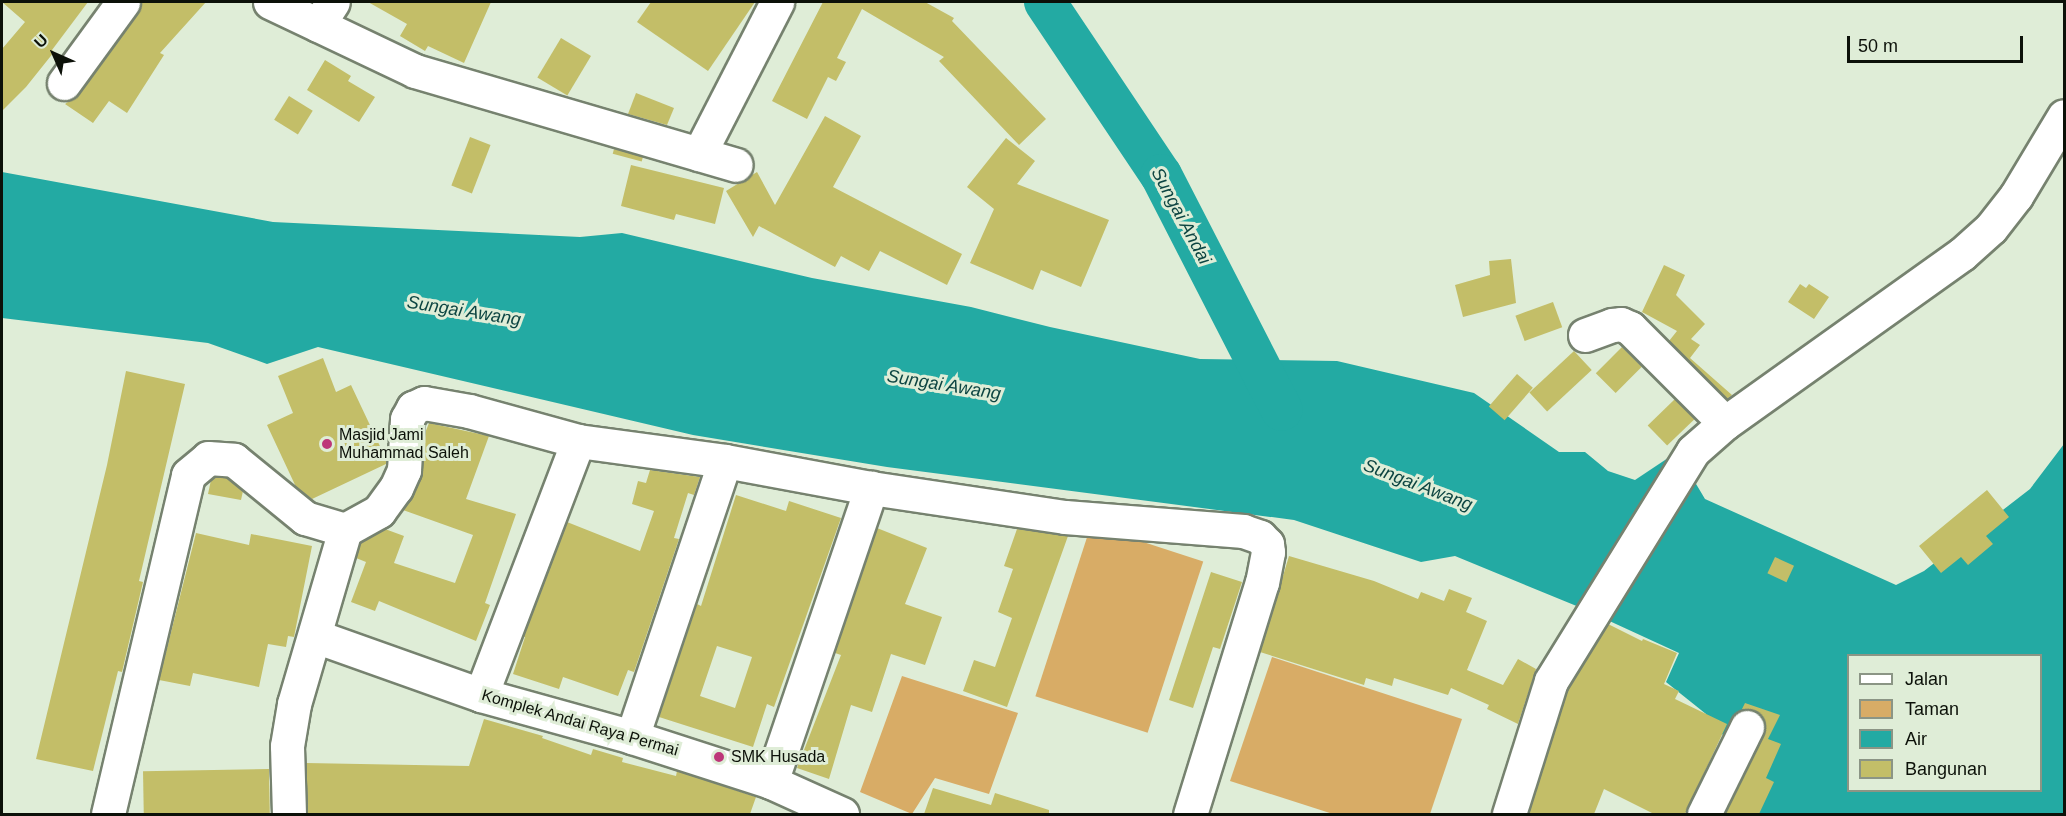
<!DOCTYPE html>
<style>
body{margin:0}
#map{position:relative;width:2066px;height:816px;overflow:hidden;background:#dfedd7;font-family:Helvetica,sans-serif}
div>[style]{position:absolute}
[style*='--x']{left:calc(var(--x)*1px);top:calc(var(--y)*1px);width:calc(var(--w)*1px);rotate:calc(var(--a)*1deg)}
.green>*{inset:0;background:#d8ac66;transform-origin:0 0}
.water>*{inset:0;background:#23aaa3}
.river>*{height:42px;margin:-21px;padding:0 21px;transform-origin:21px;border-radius:21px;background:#23aaa3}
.building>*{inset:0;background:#c3be68;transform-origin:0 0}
.roads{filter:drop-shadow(2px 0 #76826f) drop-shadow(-2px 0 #76826f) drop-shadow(0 2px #76826f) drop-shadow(0 -2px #76826f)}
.minor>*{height:33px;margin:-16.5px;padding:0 16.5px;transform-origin:16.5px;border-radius:16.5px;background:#fff}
.dots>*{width:16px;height:16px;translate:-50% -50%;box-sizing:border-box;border:3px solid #dfedd7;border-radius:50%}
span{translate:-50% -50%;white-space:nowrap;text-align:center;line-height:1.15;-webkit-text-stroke:6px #dfedd7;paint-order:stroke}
.poi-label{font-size:16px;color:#0c1109}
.left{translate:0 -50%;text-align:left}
.street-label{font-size:16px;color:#0c1109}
.water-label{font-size:18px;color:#0d4542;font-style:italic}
.frame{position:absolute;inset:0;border:3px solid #0c1109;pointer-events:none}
.legend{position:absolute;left:1847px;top:654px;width:195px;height:138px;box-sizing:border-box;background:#dfedd7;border:2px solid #8b9585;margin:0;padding:8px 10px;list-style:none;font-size:18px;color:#0c1109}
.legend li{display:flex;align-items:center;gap:12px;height:30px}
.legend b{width:30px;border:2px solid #8b9585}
.north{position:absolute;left:24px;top:24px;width:60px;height:60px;-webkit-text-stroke:4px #dfedd7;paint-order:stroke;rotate:315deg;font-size:16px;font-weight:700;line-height:24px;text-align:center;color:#0c1109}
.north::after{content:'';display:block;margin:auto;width:21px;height:27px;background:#0c1109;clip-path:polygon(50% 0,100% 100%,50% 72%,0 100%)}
.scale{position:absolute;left:1847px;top:36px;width:176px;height:27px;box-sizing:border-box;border:3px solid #0c1109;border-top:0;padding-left:8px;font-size:18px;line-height:21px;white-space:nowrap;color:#0c1109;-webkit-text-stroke:4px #dfedd7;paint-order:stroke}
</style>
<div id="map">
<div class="green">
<div style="left:1091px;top:525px;width:118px;height:180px;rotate:18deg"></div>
<div style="clip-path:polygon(1272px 657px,1462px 719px,1430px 814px,1333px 814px,1230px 781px)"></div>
<div style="clip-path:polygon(902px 676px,1018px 713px,989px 794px,935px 778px,912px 814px,860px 792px)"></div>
</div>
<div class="water">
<div style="clip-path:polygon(evenodd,2px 172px,273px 222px,580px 237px,622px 233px,812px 278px,971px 307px,1050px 327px,1200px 359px,1337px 361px,1474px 393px,1559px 452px,1585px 452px,1608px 471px,1635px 480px,1677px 452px,1705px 499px,1896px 585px,1924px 571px,2030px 489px,2064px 444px,2064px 814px,1746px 814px,1766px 752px,1704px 727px,1706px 714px,1666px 682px,1679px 653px,1579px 607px,1455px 556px,1421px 562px,1294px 520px,887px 467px,693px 435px,318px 347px,267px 364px,208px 343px,2px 318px,2px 172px,1848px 656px,2040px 656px,2040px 790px,1848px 790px,1848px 656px)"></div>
</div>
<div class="river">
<div style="--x:1045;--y:2;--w:208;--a:56.2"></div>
<div style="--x:1161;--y:175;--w:264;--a:62.8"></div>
</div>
<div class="building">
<div style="clip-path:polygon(2px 2px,88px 2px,52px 50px,54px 52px,26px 87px,2px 111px,2px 49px,25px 22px)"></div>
<div style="clip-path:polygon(141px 2px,206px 2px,160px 53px,164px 55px,127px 113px,109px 101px,93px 123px,65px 104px,79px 94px,138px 13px)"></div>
<div style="clip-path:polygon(368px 2px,491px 2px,464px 63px,428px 46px,425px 51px,400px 36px,407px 24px)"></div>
<div style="clip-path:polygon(651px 2px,755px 2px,708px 71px,637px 22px)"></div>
<div style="clip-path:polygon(823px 2px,925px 2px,954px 18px,952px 21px,1046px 119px,1019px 145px,939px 61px,944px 57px,862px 9px,837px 58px,846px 62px,836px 81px,828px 77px,807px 119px,772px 101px)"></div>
<div style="left:561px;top:38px;width:35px;height:46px;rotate:31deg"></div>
<div style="clip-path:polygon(325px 60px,351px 76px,348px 81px,375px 97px,359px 122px,307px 90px)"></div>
<div style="clip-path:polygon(636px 93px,674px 108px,667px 125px,628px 114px)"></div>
<div style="left:289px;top:96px;width:28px;height:28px;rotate:32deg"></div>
<div style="clip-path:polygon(825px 116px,861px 136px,833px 187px,962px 254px,947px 285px,880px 251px,869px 271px,841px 256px,835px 267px,759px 226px,753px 237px,726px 191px,757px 172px,775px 205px)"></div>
<div style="left:470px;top:137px;width:22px;height:52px;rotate:21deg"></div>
<div style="clip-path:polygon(1006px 138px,1035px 161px,1017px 184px,1109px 220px,1081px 287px,1041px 270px,1033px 290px,970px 263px,994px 209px,967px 187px)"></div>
<div style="left:614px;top:149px;width:30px;height:5px;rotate:15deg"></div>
<div style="clip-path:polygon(631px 165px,724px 188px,715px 224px,676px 214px,674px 220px,621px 206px)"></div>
<div style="clip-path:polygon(1511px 259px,1516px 303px,1463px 317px,1455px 285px,1490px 275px,1489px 261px)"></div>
<div style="clip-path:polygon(1664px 265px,1685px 275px,1676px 295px,1705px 324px,1691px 339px,1700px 345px,1690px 358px,1732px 395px,1727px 399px,1669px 341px,1677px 331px,1642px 312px)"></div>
<div style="clip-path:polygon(1800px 284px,1806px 288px,1809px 284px,1829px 297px,1814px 319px,1788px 302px)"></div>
<div style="left:1553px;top:302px;width:27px;height:40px;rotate:70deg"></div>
<div style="left:1622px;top:347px;width:28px;height:37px;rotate:45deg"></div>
<div style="left:1574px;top:351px;width:26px;height:61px;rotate:47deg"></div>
<div style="clip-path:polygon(323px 358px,336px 392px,351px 385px,386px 459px,386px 464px,312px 499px,296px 487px,267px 425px,293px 413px,278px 376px)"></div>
<div style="clip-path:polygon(126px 371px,185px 384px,139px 581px,143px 582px,122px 672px,118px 671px,93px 771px,36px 759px,107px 465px)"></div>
<div style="left:1517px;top:374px;width:21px;height:43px;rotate:41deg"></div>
<div style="left:1675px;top:399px;width:28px;height:38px;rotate:46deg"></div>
<div style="clip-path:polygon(429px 423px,489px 436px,466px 499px,516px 514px,485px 603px,490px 605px,476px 641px,379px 601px,375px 611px,351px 602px,366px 562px,356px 558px,361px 543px,385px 529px,404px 536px,394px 563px,455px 583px,473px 535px,403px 510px,421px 477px,425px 433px)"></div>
<div style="clip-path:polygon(650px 470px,700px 477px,694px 495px,688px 493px,674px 538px,679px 539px,634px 672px,628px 670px,618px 696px,563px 677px,559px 689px,513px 674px,525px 637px,523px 637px,567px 522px,640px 551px,654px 511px,632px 504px,638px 481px,646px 483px)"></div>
<div style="clip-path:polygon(214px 477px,227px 478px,243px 491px,241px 500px,208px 494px,211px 480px)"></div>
<div style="clip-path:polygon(1987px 490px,2009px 517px,1986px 536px,1993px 544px,1968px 565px,1961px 557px,1941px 573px,1919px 546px)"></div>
<div style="clip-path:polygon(evenodd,736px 495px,786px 511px,789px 501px,841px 518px,774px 707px,767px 704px,753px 747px,659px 717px,697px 604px,701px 606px,736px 495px,717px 646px,752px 657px,735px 708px,700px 696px,717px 646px)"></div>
<div style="clip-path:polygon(877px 528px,927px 548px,905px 604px,942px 617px,925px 665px,891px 654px,872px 712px,851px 705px,829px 779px,797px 768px,841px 655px,835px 653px)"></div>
<div style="clip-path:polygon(1017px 529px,1068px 536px,1007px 707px,963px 691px,974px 660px,995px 667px,1012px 618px,998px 612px,1013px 569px,1004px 566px)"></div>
<div style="clip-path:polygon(196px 533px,249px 545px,251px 534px,312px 546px,294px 637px,288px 636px,286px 647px,268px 644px,259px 687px,193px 673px,190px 686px,159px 680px)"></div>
<div style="clip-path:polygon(1289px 556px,1374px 581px,1418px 599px,1421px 592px,1444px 601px,1449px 589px,1472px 598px,1466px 612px,1487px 621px,1467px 670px,1503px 685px,1518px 659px,1536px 669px,1518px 724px,1487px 709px,1489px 705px,1451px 688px,1448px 695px,1394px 678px,1392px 686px,1366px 678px,1364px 685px,1260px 652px)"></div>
<div style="left:1775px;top:557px;width:21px;height:18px;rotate:25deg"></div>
<div style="clip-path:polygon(1211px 572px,1242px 582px,1220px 649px,1213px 647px,1193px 708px,1169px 700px)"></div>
<div style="clip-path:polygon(1608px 624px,1642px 641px,1643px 639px,1677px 653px,1664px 684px,1679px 691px,1675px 699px,1727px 724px,1685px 814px,1654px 814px,1604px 789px,1594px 814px,1528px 814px,1568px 689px)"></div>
<div style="clip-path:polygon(1745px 703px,1780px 715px,1768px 739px,1781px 744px,1766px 778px,1774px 782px,1759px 814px,1725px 814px,1766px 726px,1763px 717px,1756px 711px,1742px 709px)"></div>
<div style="clip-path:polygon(484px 719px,543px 736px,542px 738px,591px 755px,593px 749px,623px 758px,622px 762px,676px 776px,677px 771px,756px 797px,750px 814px,308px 814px,306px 763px,469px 766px)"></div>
<div style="left:269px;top:769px;width:45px;height:126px;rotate:89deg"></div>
<div style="clip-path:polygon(933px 788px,991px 805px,995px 793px,1049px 810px,1049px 814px,924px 814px)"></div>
</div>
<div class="roads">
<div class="minor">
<div style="--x:270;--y:2;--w:161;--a:25.4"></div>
<div style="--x:415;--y:71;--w:334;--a:16.3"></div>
<div style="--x:318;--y:25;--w:27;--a:-57"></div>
<div style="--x:64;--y:83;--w:100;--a:-53.9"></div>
<div style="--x:699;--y:154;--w:171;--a:-62.8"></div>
<div style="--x:1585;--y:335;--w:29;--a:-20"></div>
<div style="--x:1612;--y:325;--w:9;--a:-6"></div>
<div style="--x:1621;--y:324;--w:10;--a:24"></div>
<div style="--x:1630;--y:328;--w:134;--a:45"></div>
<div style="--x:315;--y:636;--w:176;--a:19.6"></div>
<div style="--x:481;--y:695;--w:157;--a:15.5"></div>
<div style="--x:632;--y:737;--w:146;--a:17.9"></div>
<div style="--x:771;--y:782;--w:78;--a:24.3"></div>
<div style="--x:481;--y:695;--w:272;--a:-69.1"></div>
<div style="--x:632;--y:737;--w:291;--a:-71.4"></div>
<div style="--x:771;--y:782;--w:311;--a:-71.2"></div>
<div style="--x:108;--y:814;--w:348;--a:-76.7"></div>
<div style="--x:188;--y:475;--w:26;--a:-40"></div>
<div style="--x:208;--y:458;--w:26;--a:4"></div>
<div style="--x:234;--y:460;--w:92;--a:39.2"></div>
<div style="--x:305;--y:518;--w:42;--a:16.7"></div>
<div style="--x:345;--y:530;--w:39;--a:-29"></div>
<div style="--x:379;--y:511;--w:29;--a:-54"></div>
<div style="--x:396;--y:488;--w:20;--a:-66"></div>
<div style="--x:404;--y:470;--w:51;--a:-86.6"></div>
<div style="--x:407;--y:419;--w:13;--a:-61"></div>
<div style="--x:413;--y:408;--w:12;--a:-24"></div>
<div style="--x:424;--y:403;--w:46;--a:10.1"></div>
<div style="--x:469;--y:411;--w:113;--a:15.4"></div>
<div style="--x:578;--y:441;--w:148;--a:7.7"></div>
<div style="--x:725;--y:461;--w:148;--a:10.5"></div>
<div style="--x:871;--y:488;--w:196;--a:8.5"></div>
<div style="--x:1065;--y:517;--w:179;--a:4.5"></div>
<div style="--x:1243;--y:531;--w:18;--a:19"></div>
<div style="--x:1260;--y:537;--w:10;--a:45"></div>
<div style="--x:1267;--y:544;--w:8;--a:83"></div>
<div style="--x:1268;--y:552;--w:31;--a:101"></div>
<div style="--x:1262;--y:582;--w:243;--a:107.2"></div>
<div style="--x:289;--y:814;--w:68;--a:-91.7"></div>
<div style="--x:287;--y:746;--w:43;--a:-80.5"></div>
<div style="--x:294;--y:704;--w:181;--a:-73.7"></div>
<div style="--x:1509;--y:814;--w:139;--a:-72.5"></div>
<div style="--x:1551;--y:681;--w:270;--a:-58.3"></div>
<div style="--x:1693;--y:451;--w:43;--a:-41.2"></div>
<div style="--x:1725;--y:423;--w:291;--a:-35.5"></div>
<div style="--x:1962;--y:254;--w:39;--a:-42"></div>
<div style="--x:1991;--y:228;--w:41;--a:-52"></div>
<div style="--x:2016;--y:196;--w:93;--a:-59"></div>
<div style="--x:1704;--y:814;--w:97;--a:-63.7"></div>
</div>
</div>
<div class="dots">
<div style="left:327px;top:444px;background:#bd3779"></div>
<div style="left:719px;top:757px;background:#bd3779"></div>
</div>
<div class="poi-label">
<span class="left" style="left:339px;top:444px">Masjid Jami<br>Muhammad Saleh</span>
<span class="left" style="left:731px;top:757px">SMK Husada</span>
</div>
<div class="street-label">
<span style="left:580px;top:723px;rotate:16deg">Komplek Andai Raya Permai</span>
</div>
<div class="water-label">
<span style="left:1181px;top:216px;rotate:62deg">Sungai Andai</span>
<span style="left:464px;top:311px;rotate:9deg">Sungai Awang</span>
<span style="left:944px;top:385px;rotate:9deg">Sungai Awang</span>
<span style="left:1418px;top:485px;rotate:21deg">Sungai Awang</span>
</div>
<div class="frame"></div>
<ul class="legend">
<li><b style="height:8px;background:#fff"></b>Jalan</li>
<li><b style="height:16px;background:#d8ac66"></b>Taman</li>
<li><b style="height:16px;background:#23aaa3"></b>Air</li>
<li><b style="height:16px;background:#c3be68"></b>Bangunan</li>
</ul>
<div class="north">U</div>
<div class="scale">50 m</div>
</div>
